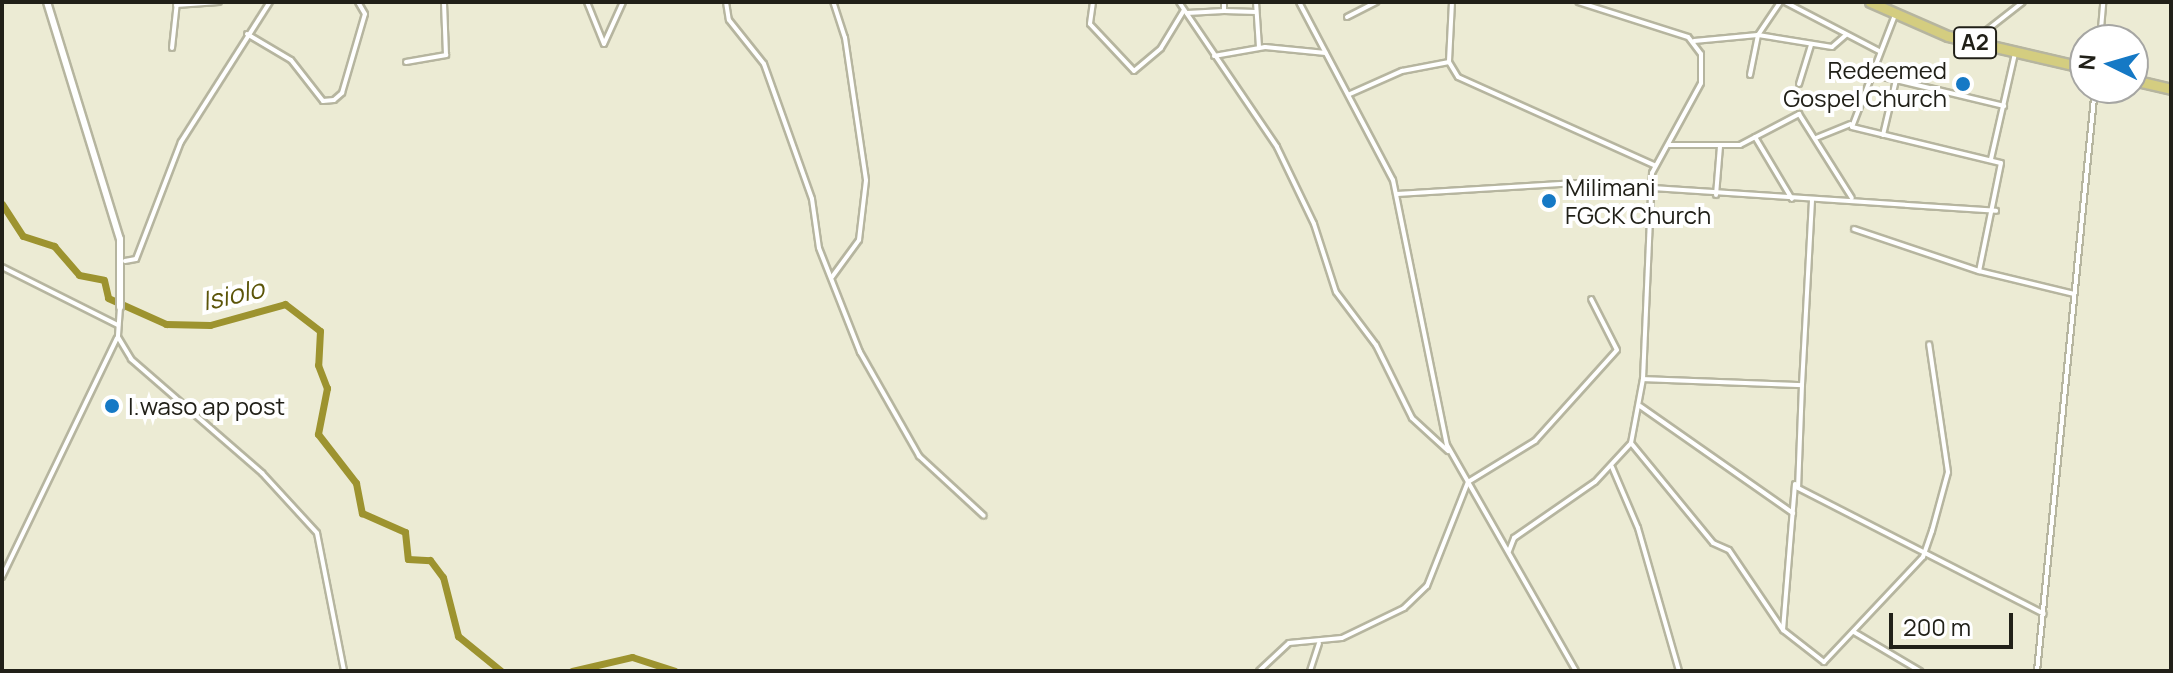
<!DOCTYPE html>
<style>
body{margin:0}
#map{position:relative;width:2173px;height:673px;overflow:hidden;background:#ecebd4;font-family:Manrope,sans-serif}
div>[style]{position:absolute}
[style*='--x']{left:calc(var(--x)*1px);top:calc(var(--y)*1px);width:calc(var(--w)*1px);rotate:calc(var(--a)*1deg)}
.river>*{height:7px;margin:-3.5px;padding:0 3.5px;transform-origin:3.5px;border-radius:3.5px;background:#9d932f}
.roads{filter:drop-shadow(2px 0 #b6b59f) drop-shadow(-2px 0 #b6b59f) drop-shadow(0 2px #b6b59f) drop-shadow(0 -2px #b6b59f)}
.street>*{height:4px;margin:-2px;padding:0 2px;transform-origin:2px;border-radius:2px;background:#fff}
.secondary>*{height:6px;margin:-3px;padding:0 3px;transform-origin:3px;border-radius:3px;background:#fff}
.highway>*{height:9px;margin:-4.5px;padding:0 4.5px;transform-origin:4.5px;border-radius:4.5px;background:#d4cd80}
.dots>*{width:22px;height:22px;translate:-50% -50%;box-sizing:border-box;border:4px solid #fff;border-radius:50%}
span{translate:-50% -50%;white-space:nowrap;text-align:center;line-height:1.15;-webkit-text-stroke:8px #fff;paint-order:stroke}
.shield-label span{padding:2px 6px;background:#fff;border:2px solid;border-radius:6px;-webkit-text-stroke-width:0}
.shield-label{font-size:22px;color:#212018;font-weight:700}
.poi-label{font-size:24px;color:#212018}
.right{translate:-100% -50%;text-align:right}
.left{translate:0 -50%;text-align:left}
.water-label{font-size:26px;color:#5c5509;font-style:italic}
.frame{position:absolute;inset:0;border:4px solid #212018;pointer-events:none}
.north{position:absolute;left:2069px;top:24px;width:80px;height:80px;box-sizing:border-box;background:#fff;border:2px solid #a6a6a3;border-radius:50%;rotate:275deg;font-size:22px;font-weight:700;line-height:32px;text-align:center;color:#212018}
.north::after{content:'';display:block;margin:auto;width:28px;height:36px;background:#1579c5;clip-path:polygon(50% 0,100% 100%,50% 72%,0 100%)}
.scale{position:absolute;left:1889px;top:613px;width:124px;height:36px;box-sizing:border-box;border:4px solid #212018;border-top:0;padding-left:10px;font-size:24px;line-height:28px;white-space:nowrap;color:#212018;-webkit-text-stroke:6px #fff;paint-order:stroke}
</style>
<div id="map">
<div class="river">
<div style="--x:2;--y:204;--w:38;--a:57"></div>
<div style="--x:23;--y:236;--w:33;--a:18"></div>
<div style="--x:54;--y:246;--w:38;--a:49"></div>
<div style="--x:79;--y:275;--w:25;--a:11"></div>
<div style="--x:104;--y:280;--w:18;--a:77"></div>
<div style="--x:108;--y:298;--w:64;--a:24.1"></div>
<div style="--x:166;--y:324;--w:44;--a:1.3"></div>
<div style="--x:210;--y:325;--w:78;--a:-15.6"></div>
<div style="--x:285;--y:304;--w:44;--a:37.6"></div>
<div style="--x:320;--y:331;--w:34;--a:93"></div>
<div style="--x:318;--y:365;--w:25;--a:69"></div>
<div style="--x:327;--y:388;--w:47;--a:101.1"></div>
<div style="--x:318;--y:434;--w:62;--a:52.2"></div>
<div style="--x:356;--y:483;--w:31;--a:79"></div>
<div style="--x:362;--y:513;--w:47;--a:23.8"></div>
<div style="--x:405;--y:532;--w:27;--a:84"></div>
<div style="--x:408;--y:559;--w:22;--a:3"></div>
<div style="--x:430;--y:560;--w:21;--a:53"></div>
<div style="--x:443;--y:577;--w:61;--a:75.7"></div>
<div style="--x:458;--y:636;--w:55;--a:39.1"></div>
<div style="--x:572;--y:671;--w:62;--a:-13.1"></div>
<div style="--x:632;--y:657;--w:45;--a:18"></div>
</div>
<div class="roads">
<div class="street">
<div style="--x:587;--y:2;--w:45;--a:68"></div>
<div style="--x:604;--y:44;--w:46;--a:-65.7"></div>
<div style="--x:726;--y:2;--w:18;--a:81"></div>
<div style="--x:729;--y:20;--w:56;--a:51.5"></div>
<div style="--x:764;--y:64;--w:143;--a:70.4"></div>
<div style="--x:812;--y:199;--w:49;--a:81.9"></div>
<div style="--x:819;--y:248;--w:112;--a:68.5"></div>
<div style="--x:860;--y:352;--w:120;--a:60.4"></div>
<div style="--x:919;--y:456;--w:88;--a:42.7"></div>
<div style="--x:1093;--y:2;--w:22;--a:98"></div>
<div style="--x:1090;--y:24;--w:64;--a:46.9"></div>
<div style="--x:1134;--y:71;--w:35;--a:-40"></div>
<div style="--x:1161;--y:48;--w:44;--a:-58.8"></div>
<div style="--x:1179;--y:2;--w:175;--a:55.9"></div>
<div style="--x:1277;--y:147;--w:85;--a:64.3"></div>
<div style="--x:1314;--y:224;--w:71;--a:72.1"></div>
<div style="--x:1336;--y:292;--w:66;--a:53"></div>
<div style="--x:1376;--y:345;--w:81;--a:63.7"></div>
<div style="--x:1412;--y:418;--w:49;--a:42.5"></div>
<div style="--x:1224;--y:2;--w:9;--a:90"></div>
<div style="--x:1224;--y:11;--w:32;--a:2"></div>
<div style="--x:1256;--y:2;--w:45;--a:86.2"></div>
<div style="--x:1299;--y:2;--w:201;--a:62.2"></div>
<div style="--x:1393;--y:180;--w:270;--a:78.5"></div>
<div style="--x:1447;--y:445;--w:260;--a:60.3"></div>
<div style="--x:1452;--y:2;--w:60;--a:92.9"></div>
<div style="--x:1449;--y:62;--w:17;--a:59"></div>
<div style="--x:1458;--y:77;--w:215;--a:24.2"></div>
<div style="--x:1785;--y:2;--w:106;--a:27.5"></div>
<div style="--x:176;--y:5;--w:43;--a:-4"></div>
<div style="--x:1187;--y:13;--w:37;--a:-3"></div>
<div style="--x:1895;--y:15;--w:120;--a:111"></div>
<div style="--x:1852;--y:127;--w:153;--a:13.6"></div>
<div style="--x:2001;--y:163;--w:110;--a:101.5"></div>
<div style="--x:1979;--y:271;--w:98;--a:13.6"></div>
<div style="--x:1347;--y:17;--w:33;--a:-27"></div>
<div style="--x:247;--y:34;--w:51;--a:30.6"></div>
<div style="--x:291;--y:60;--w:52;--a:52"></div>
<div style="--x:323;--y:101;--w:11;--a:-5"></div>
<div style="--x:334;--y:100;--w:11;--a:-41"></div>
<div style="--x:342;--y:93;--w:82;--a:-73.8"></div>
<div style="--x:365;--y:14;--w:14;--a:-120"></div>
<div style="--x:2100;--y:40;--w:38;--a:-85"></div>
<div style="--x:1694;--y:41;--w:64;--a:-5.4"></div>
<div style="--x:1758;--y:35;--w:75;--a:9.2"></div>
<div style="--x:1832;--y:47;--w:18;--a:-41"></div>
<div style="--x:1973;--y:41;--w:63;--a:-38"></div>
<div style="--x:172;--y:48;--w:46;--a:-83.8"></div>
<div style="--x:1214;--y:56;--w:52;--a:-10"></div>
<div style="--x:1265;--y:47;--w:61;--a:5.6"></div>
<div style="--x:406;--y:62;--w:41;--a:-9.9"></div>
<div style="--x:446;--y:55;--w:53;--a:-92.2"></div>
<div style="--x:1871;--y:74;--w:137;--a:13.5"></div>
<div style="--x:1750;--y:75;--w:41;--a:-78.7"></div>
<div style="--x:1758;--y:35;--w:40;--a:-56"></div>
<div style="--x:1799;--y:84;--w:41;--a:-72.9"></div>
<div style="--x:1350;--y:94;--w:57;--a:-23.9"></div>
<div style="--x:1402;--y:71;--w:48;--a:-10.8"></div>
<div style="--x:1883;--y:135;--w:57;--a:-76.7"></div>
<div style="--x:1755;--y:137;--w:72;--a:59.2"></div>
<div style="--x:1816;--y:138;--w:37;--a:-22"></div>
<div style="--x:1669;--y:145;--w:71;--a:0"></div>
<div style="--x:1740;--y:145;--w:67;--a:-27.7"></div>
<div style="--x:1799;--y:114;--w:99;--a:57.8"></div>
<div style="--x:1991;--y:159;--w:109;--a:-77.2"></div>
<div style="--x:1397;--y:194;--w:180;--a:-3.5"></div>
<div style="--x:1577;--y:183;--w:420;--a:3.8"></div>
<div style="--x:1716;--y:195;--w:49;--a:-85.3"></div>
<div style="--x:1854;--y:229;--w:132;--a:18.6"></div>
<div style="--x:125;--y:261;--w:11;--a:-10"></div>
<div style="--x:136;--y:259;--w:125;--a:-69"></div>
<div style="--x:181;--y:142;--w:166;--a:-57.6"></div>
<div style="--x:2;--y:267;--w:130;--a:26.6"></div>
<div style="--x:832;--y:277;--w:46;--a:-53.9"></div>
<div style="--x:859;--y:240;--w:60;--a:-83.3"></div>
<div style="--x:866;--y:180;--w:144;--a:-98.4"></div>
<div style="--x:845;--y:38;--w:38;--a:-108"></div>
<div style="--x:120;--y:307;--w:30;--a:94"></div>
<div style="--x:118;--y:337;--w:26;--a:59"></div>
<div style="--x:131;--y:359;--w:174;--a:41"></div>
<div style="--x:262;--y:473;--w:81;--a:47.5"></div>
<div style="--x:317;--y:533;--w:141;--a:78.9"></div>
<div style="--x:1643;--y:379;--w:159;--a:2.2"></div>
<div style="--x:1802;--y:385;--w:103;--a:92.2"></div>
<div style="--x:1798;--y:488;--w:276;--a:27.1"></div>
<div style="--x:1802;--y:385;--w:185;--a:-86.9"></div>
<div style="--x:1640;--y:406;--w:187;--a:35"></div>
<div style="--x:1631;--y:443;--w:129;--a:50.6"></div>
<div style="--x:1713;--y:543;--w:17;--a:24"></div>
<div style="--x:1729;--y:550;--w:97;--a:56"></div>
<div style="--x:1612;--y:467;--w:66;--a:66.9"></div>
<div style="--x:1638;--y:528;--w:149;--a:74"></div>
<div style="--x:1795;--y:484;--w:146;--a:94.7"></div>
<div style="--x:1783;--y:630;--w:52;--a:38"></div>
<div style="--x:1824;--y:662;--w:144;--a:-46.7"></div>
<div style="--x:1923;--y:557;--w:28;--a:-71"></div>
<div style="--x:1932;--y:531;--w:61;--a:-74.8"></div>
<div style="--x:1948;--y:472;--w:129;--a:-98.4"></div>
<div style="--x:1509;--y:551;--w:14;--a:-69"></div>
<div style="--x:1514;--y:538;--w:98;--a:-34.7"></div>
<div style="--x:1595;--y:482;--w:53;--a:-47.3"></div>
<div style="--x:1631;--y:443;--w:65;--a:-79.4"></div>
<div style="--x:1643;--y:379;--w:206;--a:-87.5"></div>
<div style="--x:1652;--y:173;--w:102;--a:-61.4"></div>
<div style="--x:1701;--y:83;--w:29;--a:-90"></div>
<div style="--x:1701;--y:54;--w:21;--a:-127"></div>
<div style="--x:1688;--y:37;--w:115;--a:-162.3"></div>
<div style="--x:2;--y:577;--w:265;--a:-64.3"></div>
<div style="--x:1854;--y:632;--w:77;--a:30.6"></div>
<div style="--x:1259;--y:671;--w:41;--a:-43"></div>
<div style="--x:1289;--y:643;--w:53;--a:-5.4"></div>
<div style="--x:1342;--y:638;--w:69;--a:-25.8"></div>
<div style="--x:1404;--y:608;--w:32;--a:-44"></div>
<div style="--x:1427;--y:586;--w:112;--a:-68.5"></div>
<div style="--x:1468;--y:482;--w:79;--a:-31.5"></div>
<div style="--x:1535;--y:441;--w:122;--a:-48"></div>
<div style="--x:1617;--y:350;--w:57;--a:-117"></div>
<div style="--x:1310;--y:671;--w:29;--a:-72"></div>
<div style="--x:2037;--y:671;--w:586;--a:-84.32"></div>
</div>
<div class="secondary">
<div style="--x:47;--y:2;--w:248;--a:72.9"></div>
<div style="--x:120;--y:239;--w:68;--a:90"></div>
</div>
<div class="highway">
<div style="--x:1870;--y:2;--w:85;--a:23.6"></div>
<div style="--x:1948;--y:36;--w:141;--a:13.1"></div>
<div style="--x:2133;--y:80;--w:39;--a:13"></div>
</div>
</div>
<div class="dots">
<div style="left:1963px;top:84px;background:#1579c5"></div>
<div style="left:1549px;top:201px;background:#1579c5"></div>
<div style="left:112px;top:406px;background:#1579c5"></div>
</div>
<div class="shield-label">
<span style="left:1975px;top:43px">A2</span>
</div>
<div class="poi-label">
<span class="right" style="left:1947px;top:84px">Redeemed<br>Gospel Church</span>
<span class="left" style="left:1565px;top:201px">Milimani<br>FGCK Church</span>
<span class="left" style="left:128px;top:406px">l.waso ap post</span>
</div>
<div class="water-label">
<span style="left:233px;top:295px;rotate:-13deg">Isiolo</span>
</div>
<div class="frame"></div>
<div class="north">N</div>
<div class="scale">200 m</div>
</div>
